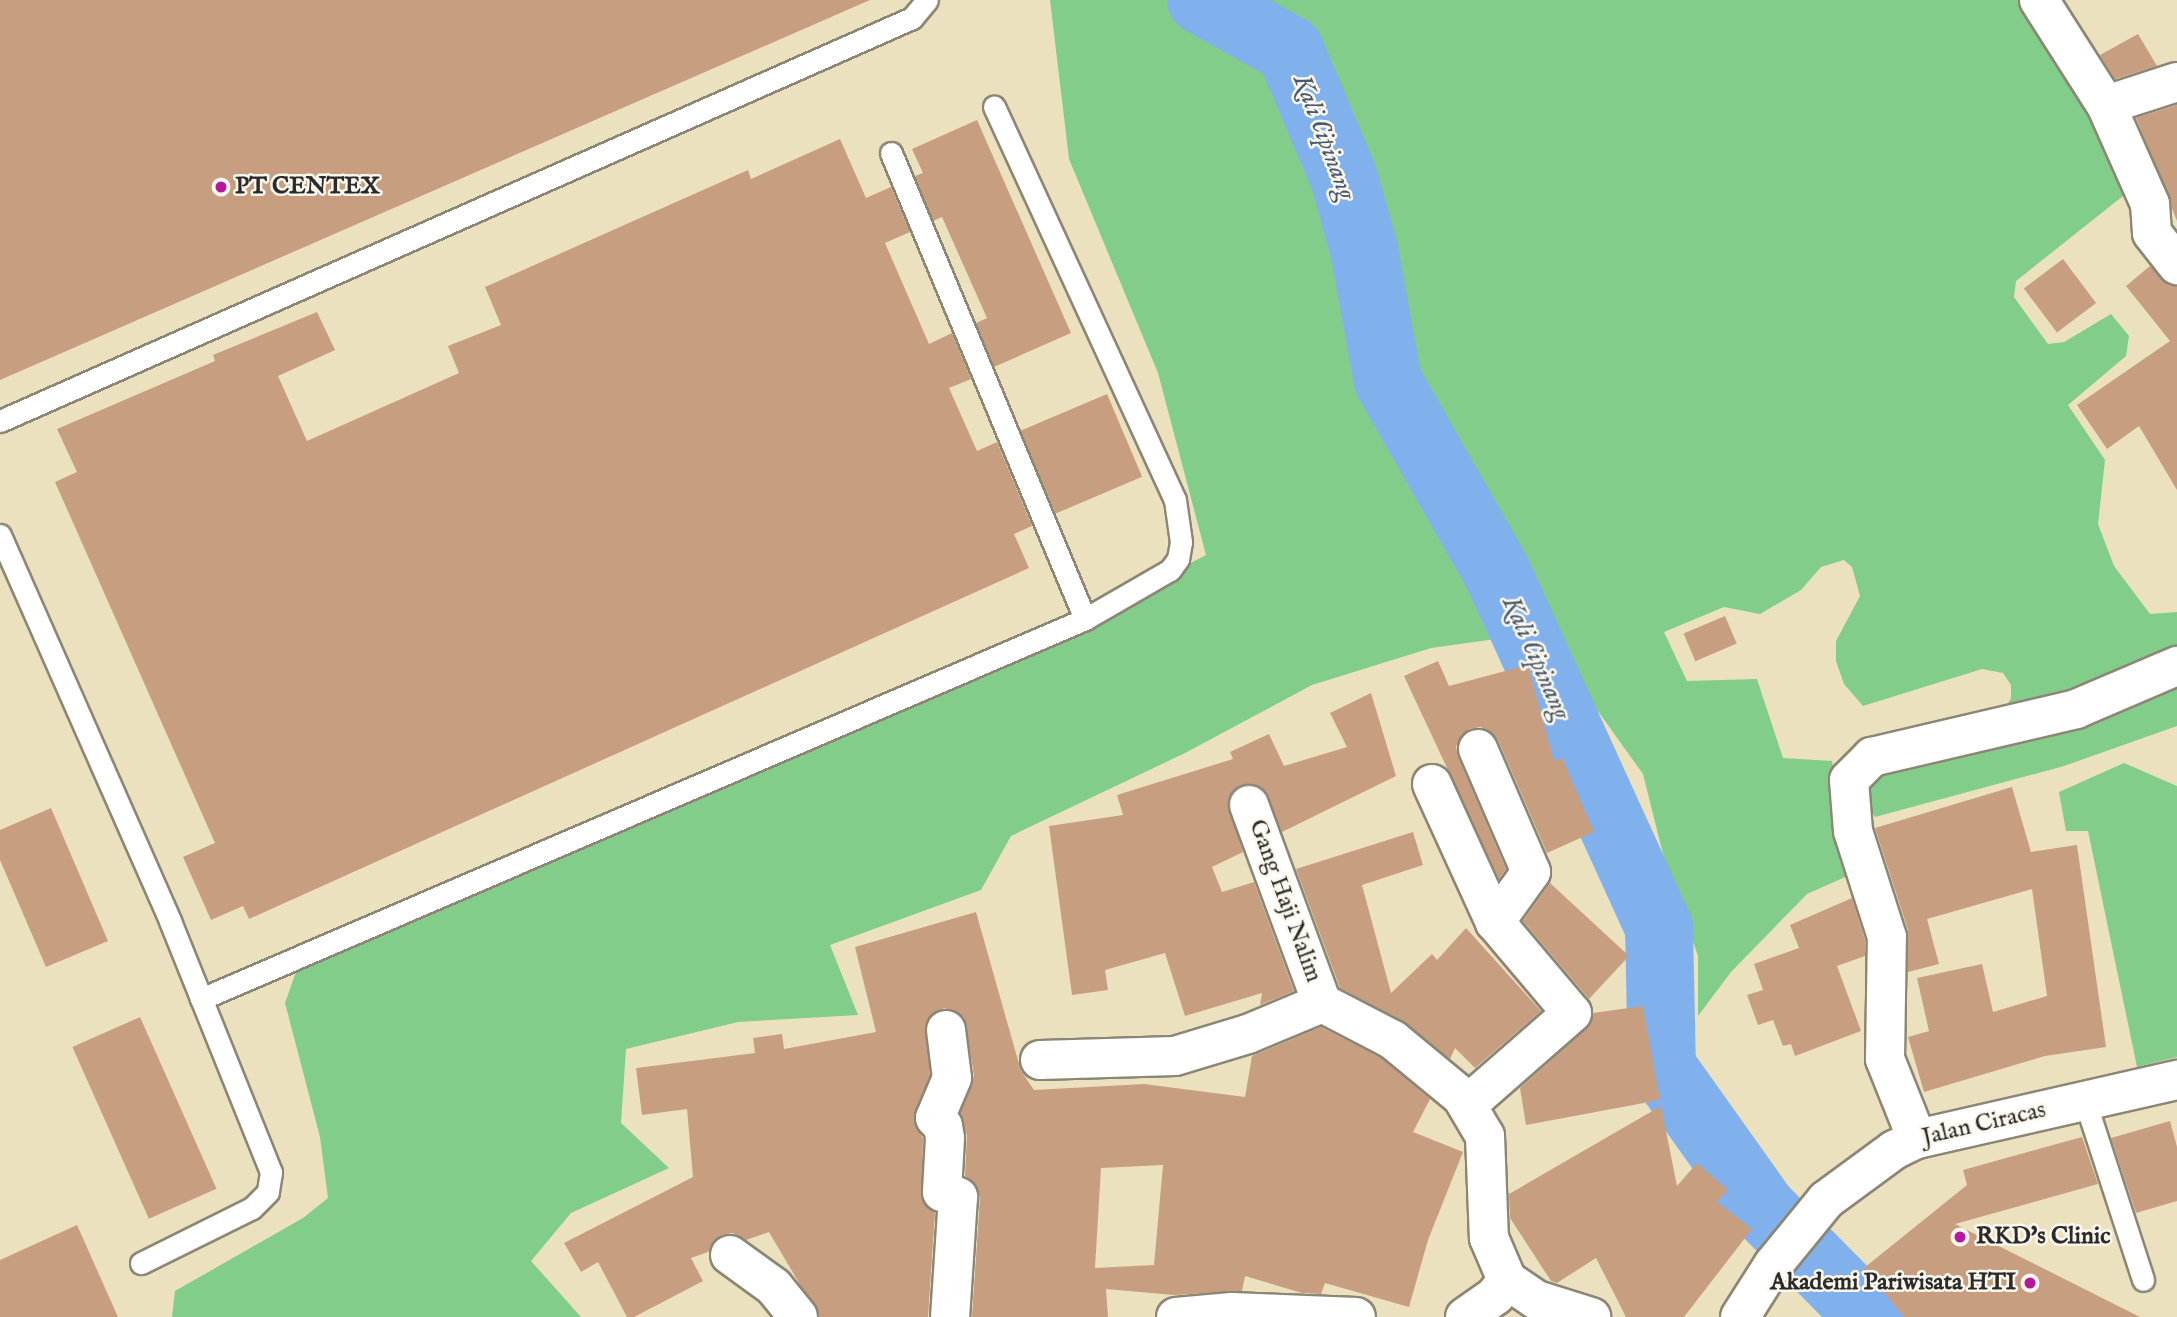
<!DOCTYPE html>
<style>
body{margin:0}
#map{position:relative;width:2177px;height:1317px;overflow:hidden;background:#ece1bf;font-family:"IM FELL English",serif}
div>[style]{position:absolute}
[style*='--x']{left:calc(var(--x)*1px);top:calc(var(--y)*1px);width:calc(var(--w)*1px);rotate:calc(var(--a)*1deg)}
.green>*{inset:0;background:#82cd8a}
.river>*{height:68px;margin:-34px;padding:0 34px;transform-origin:34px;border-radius:34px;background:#81b1ec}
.building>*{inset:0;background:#c89e80;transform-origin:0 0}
.roads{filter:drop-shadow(2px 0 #8c8675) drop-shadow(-2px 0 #8c8675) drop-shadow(0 2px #8c8675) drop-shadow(0 -2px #8c8675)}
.service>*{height:21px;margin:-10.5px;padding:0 10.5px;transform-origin:10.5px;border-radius:10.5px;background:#fff}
.minor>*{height:38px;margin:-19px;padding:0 19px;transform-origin:19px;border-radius:19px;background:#fff}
.tertiary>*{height:38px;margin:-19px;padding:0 19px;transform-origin:19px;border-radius:19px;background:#fff}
.dots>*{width:19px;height:19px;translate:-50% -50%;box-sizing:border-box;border:4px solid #fbf7ec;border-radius:50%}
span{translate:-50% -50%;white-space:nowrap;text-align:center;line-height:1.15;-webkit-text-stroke:5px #fbf7ec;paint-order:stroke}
.poi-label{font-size:24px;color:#2b2b2b;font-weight:700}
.left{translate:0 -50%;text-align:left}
.right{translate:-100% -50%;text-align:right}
.street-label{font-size:24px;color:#2b2b2b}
.water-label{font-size:26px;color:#495a6f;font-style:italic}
</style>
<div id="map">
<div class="green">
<div style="clip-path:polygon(1050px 0,2032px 0,2128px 192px,2016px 281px,2014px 297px,2048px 344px,2064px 342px,2111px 314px,2129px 336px,2126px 356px,2068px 405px,2105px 460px,2098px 524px,2114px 566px,2150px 614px,2177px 612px,2177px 726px,2064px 766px,1875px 817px,1862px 800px,1871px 774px,2002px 714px,2011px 698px,2011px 685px,2003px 673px,1982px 669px,1863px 706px,1844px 684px,1836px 661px,1836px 641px,1860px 596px,1852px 567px,1844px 560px,1821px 567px,1801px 590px,1760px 614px,1724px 607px,1664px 632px,1687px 681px,1757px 679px,1783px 758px,1832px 761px,1852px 874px,1807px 894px,1731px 972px,1698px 1016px,1698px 956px,1663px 854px,1643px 774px,1580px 686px,1525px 635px,1431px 648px,1312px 685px,1185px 753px,1011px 836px,981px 890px,830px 945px,858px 1015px,738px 1022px,626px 1049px,621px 1123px,669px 1168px,571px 1213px,531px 1261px,581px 1317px,172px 1317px,175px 1291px,303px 1218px,328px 1198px,320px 1137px,285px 1003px,302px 955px,1027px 649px,1206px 555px,1158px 373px,1069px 159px)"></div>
<div style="clip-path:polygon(2124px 763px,2177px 786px,2177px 1057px,2137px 1067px,2088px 831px,2066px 831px,2059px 792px)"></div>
</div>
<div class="river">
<div style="--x:1201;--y:0;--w:102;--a:29.3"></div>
<div style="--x:1290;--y:50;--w:139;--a:67.1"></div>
<div style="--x:1344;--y:178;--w:74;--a:74.3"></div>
<div style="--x:1364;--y:249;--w:134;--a:79.7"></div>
<div style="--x:1388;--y:381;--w:220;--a:60.3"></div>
<div style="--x:1497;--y:572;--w:390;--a:65.5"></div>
<div style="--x:1659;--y:927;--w:140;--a:88.8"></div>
<div style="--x:1662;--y:1067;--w:174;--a:54.6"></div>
<div style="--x:1763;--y:1209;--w:152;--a:45.3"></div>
</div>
<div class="building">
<div style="clip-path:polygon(0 0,870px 0,0 380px)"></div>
<div style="clip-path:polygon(2138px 34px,2157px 66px,2115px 79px,2100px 55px)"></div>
<div style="clip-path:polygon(2177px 105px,2177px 221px,2136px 118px)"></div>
<div style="clip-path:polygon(977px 120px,1071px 333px,994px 367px,976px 323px,987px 318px,942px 217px,933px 221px,915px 176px,923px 173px,912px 149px)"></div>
<div style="clip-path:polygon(840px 139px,866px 198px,891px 187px,910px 232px,885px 243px,929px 344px,952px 333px,971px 379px,949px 388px,977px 451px,997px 442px,1032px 526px,1014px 534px,1029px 568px,249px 919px,243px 906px,211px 920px,183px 857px,215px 843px,55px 482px,77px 472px,57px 429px,215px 361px,213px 355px,317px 312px,335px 350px,278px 376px,307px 441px,459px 373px,448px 346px,501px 325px,485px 287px,748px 170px,751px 179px)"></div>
<div style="left:2063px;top:259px;width:55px;height:49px;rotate:53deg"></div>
<div style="clip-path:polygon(2150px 266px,2168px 285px,2177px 286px,2177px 490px,2139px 426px,2107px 449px,2077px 405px,2170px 341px,2126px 286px)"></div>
<div style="left:1107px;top:394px;width:90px;height:94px;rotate:67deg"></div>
<div style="left:1725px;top:616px;width:30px;height:45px;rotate:67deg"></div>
<div style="clip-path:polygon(1438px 661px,1449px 686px,1528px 665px,1554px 761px,1562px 758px,1594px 832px,1547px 853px,1498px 740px,1481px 727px,1469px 729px,1456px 746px,1458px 757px,1506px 869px,1499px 879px,1404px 676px)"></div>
<div style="clip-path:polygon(1371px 693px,1396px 776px,1282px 832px,1262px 788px,1241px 785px,1228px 801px,1243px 852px,1212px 867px,1222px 892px,1254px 882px,1294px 991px,1260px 1005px,1262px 993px,1185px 1016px,1165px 953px,1105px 970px,1108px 990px,1072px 995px,1049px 826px,1123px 815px,1117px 795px,1233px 759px,1230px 752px,1269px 734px,1284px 766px,1347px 747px,1330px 713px)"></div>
<div style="clip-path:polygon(2012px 787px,2031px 852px,2077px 845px,2106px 1047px,2045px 1056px,1924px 1092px,1908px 1037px,1929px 1031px,1917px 978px,1982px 964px,1993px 1012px,2047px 996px,2032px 889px,1927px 919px,1939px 964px,1908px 972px,1908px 930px,1875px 828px)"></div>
<div style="clip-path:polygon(51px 808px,108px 941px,46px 967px,0 860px,0 830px)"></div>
<div style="clip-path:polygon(1413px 832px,1423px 865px,1362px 885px,1391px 993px,1432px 954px,1437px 960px,1466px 928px,1541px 1011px,1475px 1068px,1455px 1048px,1450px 1059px,1403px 1021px,1340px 988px,1296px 869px)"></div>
<div style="clip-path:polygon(1550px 883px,1629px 956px,1589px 999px,1523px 921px)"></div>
<div style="clip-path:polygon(1852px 898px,1865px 940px,1865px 956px,1837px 966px,1861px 1031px,1795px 1056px,1791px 1044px,1783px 1046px,1773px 1020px,1758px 1025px,1747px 995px,1763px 990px,1754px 964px,1799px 948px,1790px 925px)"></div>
<div style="clip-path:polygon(evenodd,976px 912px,1021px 1071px,1034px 1090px,1144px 1084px,1245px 1097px,1252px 1056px,1321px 1027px,1381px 1058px,1430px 1099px,1413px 1132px,1463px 1152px,1428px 1240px,1409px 1307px,1325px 1283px,1321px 1294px,1302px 1293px,1245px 1276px,1242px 1291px,1174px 1295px,1106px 1289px,1108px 1317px,972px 1317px,980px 1198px,973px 1181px,965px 1176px,967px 1135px,960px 1114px,974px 1075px,964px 1017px,944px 1008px,926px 1022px,930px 1075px,914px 1121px,923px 1139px,922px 1200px,935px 1213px,928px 1317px,819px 1317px,769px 1232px,746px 1240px,733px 1233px,721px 1235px,708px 1252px,691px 1258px,703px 1281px,634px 1317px,627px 1317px,598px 1262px,581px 1272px,564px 1243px,693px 1177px,687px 1109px,642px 1115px,636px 1068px,755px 1053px,753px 1038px,782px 1034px,784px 1049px,876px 1032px,855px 947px,976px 912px,1163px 1165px,1154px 1265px,1095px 1268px,1101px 1168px,1163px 1165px)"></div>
<div style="clip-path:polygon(1643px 1006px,1660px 1100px,1526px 1125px,1520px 1088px,1586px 1029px,1593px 1013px)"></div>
<div style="left:140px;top:1017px;width:188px;height:74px;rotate:66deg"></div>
<div style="clip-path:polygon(1661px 1106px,1677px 1186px,1697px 1163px,1728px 1190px,1717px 1202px,1752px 1229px,1684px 1317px,1626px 1317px,1596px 1258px,1557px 1283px,1551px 1281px,1510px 1218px,1509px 1194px)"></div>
<div style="clip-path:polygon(2170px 1121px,2177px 1147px,2177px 1201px,2136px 1213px,2111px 1138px)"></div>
<div style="clip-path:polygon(2082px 1137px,2098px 1184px,1955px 1224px,2140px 1317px,1904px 1317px,1864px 1268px,1967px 1185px,1963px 1170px)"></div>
<div style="clip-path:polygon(77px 1225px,118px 1317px,0 1317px,0 1260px)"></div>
</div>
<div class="roads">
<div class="service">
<div style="--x:891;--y:153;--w:505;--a:67.4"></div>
<div style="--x:0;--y:421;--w:997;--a:-23.84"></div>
<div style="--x:912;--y:18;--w:23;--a:-50"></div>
<div style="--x:0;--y:535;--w:422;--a:66.2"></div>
<div style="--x:170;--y:921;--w:271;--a:68.1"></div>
<div style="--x:271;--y:1172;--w:20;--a:99"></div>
<div style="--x:268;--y:1192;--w:23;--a:135"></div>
<div style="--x:252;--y:1208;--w:124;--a:153.6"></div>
<div style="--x:201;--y:999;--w:962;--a:-23.26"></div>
<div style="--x:1085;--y:619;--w:98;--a:-30"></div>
<div style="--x:1170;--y:570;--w:14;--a:-54"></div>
<div style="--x:1178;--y:559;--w:17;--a:-80"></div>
<div style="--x:1181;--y:542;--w:42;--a:-98.1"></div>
<div style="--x:1175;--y:500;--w:433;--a:-114.7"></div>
<div style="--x:2085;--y:1101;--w:188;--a:72"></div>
</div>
<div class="minor">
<div style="--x:2039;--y:0;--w:125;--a:57.5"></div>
<div style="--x:2106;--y:105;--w:108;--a:66"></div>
<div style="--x:2150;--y:204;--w:29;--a:86"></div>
<div style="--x:2152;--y:233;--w:41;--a:52"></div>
<div style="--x:2106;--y:105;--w:75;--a:-17.9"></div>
<div style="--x:1478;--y:749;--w:134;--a:66.7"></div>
<div style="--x:1531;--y:872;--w:62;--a:125.8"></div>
<div style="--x:1432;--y:784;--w:152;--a:65.5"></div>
<div style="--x:1495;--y:922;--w:119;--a:49.8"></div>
<div style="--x:1572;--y:1013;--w:138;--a:138.8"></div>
<div style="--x:1249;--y:805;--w:211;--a:69.8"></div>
<div style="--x:1322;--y:1003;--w:80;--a:27.5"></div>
<div style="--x:1393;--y:1040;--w:89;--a:39.6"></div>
<div style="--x:1462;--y:1097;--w:45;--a:59.5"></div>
<div style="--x:1485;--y:1136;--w:102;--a:87.8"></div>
<div style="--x:1489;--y:1238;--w:46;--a:66.8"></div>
<div style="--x:1507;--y:1280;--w:36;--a:34"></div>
<div style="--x:1537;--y:1300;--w:57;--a:17.5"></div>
<div style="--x:946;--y:1030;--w:48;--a:82.9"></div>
<div style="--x:952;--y:1078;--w:43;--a:113"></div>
<div style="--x:935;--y:1118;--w:11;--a:45"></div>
<div style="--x:943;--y:1126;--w:12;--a:81"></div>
<div style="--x:945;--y:1138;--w:54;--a:93.2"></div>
<div style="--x:942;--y:1192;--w:17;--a:17"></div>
<div style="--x:958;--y:1197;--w:120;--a:93.8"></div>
<div style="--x:1040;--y:1060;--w:135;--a:-1.7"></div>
<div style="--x:1175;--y:1056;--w:76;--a:-16.8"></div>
<div style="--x:1248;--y:1034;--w:80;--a:-22.7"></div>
<div style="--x:1917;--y:1139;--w:86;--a:-111.8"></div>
<div style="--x:1885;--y:1059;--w:122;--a:-89.1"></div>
<div style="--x:1887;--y:937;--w:111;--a:-107.8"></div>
<div style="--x:1853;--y:831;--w:51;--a:-94.5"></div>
<div style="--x:1849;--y:780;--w:33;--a:-45"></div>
<div style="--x:1872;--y:757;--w:210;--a:-13.2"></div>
<div style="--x:2076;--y:709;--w:110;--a:-23.1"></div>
<div style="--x:730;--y:1255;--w:54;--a:36"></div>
<div style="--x:774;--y:1287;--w:38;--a:51"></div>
<div style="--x:1176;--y:1317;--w:56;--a:-5.1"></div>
<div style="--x:1232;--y:1312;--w:124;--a:2.3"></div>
<div style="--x:1465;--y:1317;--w:37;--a:-35"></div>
<div style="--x:1495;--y:1296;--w:20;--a:-53"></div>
</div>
<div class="tertiary">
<div style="--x:1740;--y:1317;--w:62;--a:-57.6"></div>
<div style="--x:1773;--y:1265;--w:84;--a:-50.8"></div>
<div style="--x:1826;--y:1200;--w:84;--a:-36.3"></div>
<div style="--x:1894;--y:1150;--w:25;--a:-26"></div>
<div style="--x:1917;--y:1139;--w:267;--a:-12.8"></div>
</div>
</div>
<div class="dots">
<div style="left:221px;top:187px;background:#b5179e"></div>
<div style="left:1960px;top:1237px;background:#b5179e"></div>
<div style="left:2030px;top:1283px;background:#b5179e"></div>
</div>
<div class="poi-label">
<span class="left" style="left:235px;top:187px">PT CENTEX</span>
<span class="left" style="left:1976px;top:1237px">RKD's Clinic</span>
<span class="right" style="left:2016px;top:1283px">Akademi Pariwisata HTI</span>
</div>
<div class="street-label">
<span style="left:1285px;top:901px;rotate:70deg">Gang Haji Nalim</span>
<span style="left:1984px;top:1124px;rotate:-13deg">Jalan Ciracas</span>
</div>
<div class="water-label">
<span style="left:1324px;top:137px;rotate:69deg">Kali Cipinang</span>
<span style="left:1536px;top:658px;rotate:66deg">Kali Cipinang</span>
</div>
</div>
